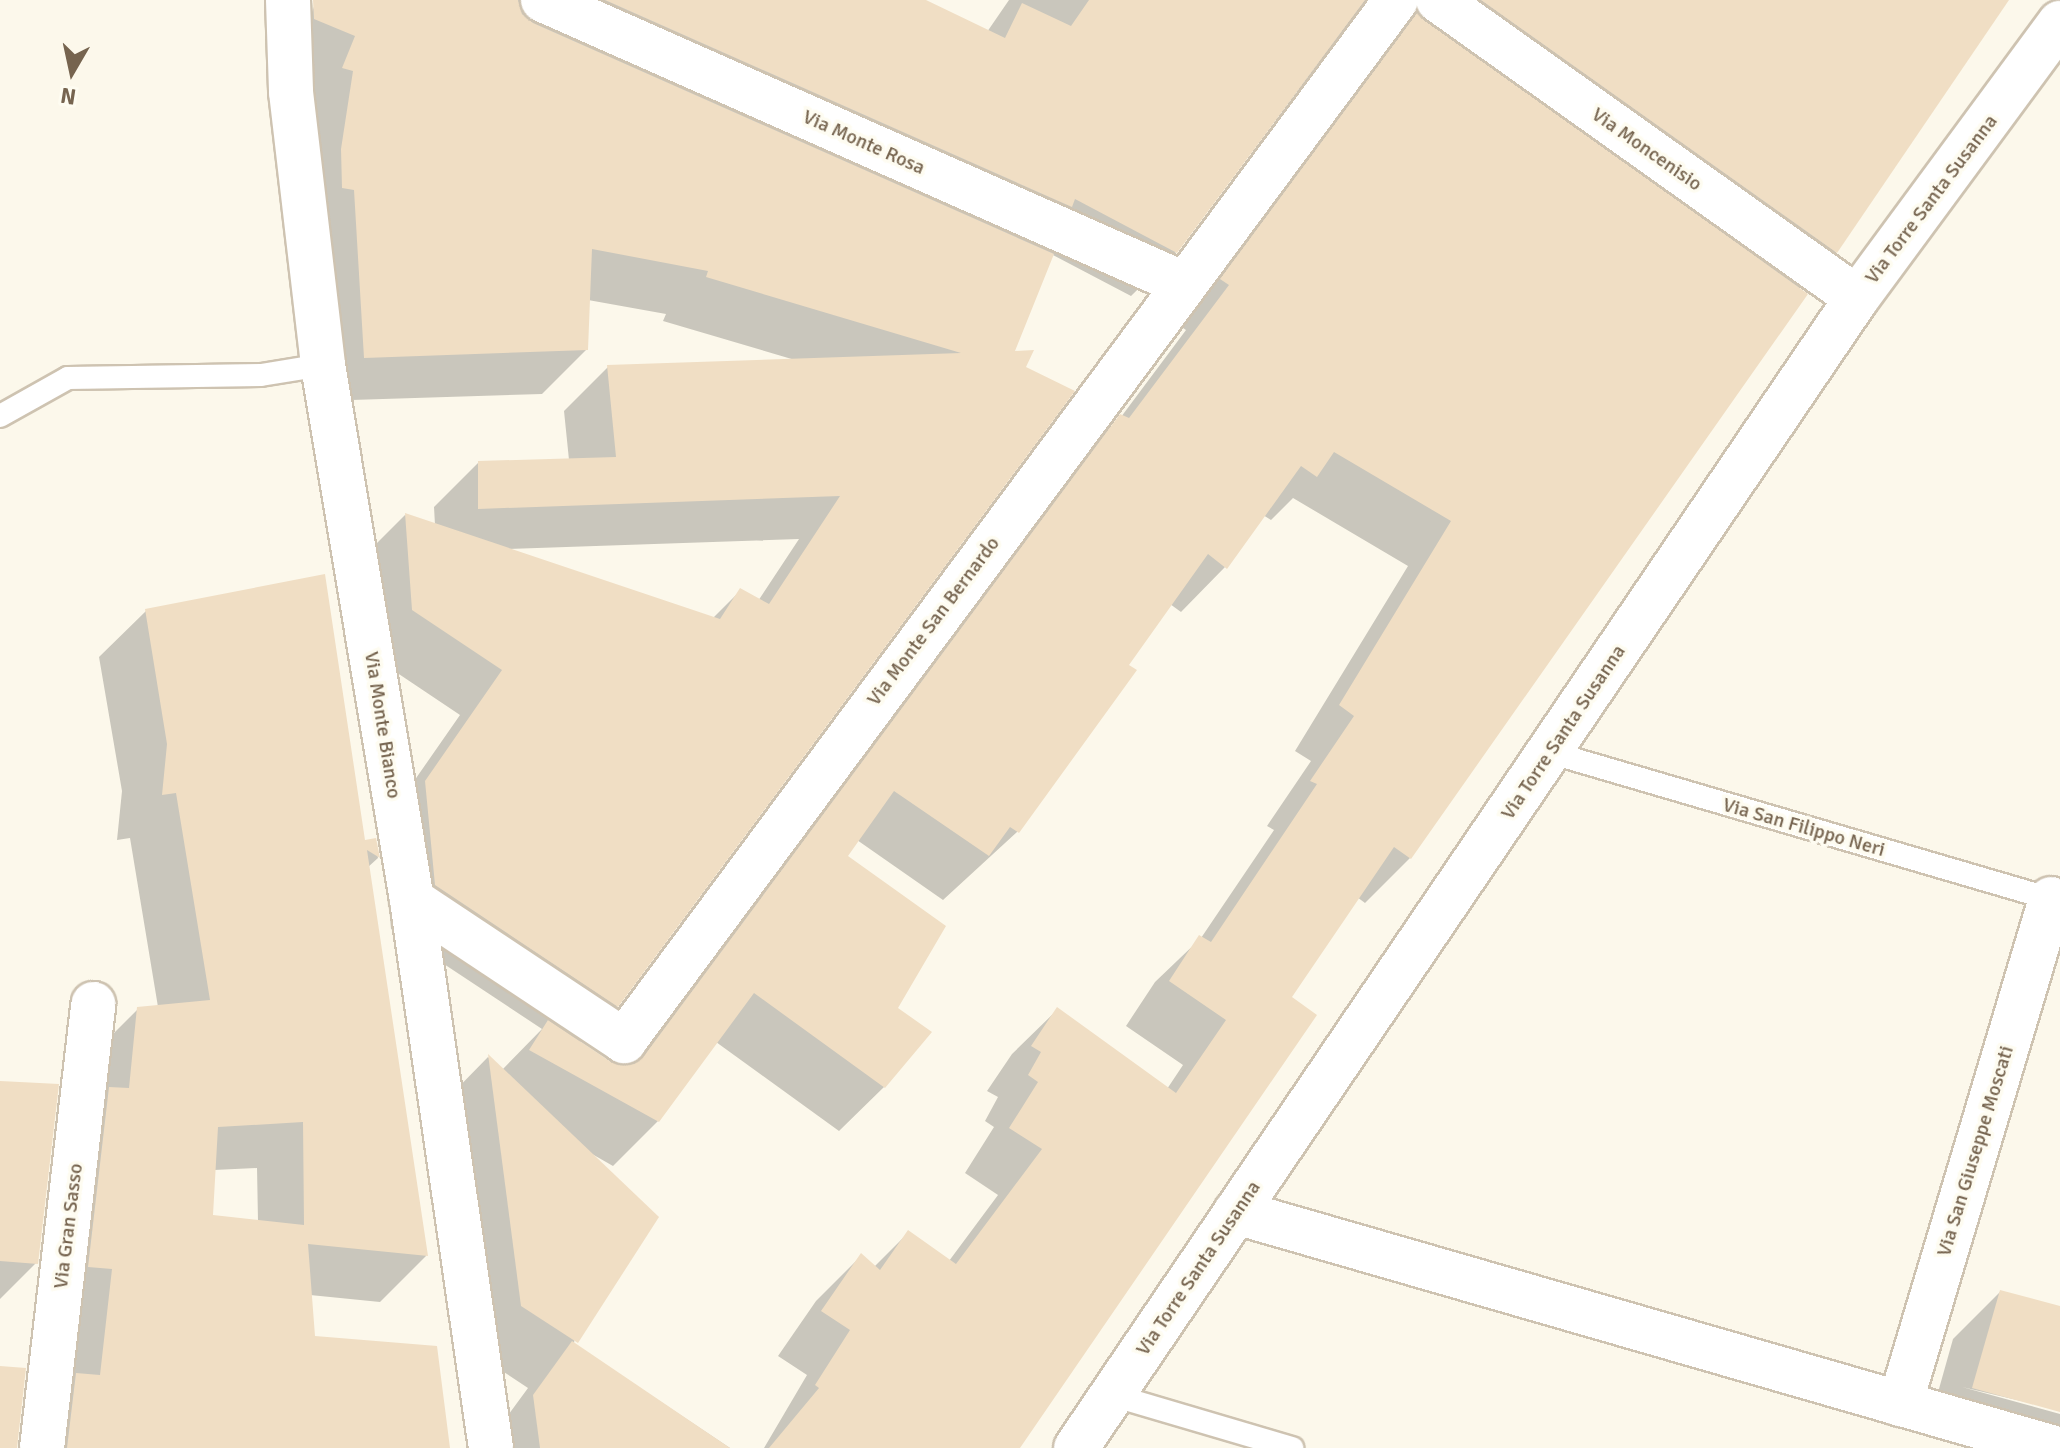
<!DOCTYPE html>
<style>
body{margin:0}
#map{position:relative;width:2060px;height:1448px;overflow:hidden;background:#fcf8eb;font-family:Signika,sans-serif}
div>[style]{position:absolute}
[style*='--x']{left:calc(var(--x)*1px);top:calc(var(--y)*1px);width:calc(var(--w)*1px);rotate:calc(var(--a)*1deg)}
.shadow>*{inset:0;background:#0003}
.building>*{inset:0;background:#f0dec4}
.roads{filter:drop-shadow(2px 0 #cec3b1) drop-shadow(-2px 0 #cec3b1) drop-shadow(0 2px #cec3b1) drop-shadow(0 -2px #cec3b1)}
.lane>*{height:22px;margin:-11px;padding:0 11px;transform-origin:11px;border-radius:11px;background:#fff}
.street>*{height:44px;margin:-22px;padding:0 22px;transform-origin:22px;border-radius:22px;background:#fff}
.secondary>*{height:44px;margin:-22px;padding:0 22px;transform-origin:22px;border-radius:22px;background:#fff}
span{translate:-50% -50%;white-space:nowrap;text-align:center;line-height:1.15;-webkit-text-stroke:7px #fefcf1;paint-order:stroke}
.street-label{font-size:20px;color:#76644f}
.north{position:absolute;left:32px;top:32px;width:80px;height:80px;-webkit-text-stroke:6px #fefcf1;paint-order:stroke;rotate:189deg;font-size:22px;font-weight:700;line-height:32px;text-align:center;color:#76644f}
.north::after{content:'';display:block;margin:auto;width:28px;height:36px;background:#76644f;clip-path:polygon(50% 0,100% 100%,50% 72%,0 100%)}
</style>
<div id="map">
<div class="shadow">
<div style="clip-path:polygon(evenodd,316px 0,496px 0,510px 21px,514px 0,921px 0,987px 32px,1009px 0,2007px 0,1835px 252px,1798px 289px,1410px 858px,1365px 903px,1357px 897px,1289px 998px,1017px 1448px,764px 1448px,807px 1375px,778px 1356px,816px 1301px,861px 1256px,874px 1267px,908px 1233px,949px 1261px,998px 1195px,965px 1173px,994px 1127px,985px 1121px,998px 1097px,987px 1091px,1012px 1054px,1057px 1010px,1167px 1089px,1183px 1065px,1126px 1026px,1155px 982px,1201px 938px,1274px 830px,1267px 826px,1311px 761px,1295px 751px,1408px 566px,1293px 498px,1271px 520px,1263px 515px,1225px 567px,1181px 612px,1170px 604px,1127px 666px,1134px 671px,1017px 832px,943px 900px,857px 840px,846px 856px,895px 1009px,884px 1087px,839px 1131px,716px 1042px,658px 1121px,613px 1166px,592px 1154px,574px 1344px,730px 1448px,490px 1448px,489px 1441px,528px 1388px,478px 1355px,442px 1104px,488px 1057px,502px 1070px,542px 1029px,391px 929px,382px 827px,460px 715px,369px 654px,361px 559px,405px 515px,435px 525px,434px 507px,478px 463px,569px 460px,564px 411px,608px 367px,795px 360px,663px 321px,666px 314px,588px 300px,586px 350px,542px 394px,320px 401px,293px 72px,316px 0,1352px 19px,1409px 23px,1373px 60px,1177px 324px,1186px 330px,1121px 417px,1076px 461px,628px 1066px,610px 1064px,579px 1043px,617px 1006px,1023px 368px,1012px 353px,1051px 254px,1131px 296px,1176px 252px,1352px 19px,316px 0,799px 539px,758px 601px,740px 591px,712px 619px,507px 549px,799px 539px)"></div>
<div style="clip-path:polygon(evenodd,146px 611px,363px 842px,375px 840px,378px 858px,367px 868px,426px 1256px,380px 1302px,310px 1295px,313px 1338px,448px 1448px,26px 1448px,91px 1056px,138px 1009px,158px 1007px,130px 838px,117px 840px,122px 791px,99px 657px,146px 611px,257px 1168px,258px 1222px,211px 1217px,214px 1170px,257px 1168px)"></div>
<div style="clip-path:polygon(0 1083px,36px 1263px,0 1299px)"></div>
<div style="clip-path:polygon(2000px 1292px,2060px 1308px,2060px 1410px,1962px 1387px,2060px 1414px,2060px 1448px,1974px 1448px,1926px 1435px,1953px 1339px)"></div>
</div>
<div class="building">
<div style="clip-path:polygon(313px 0,518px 0,522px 14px,533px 23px,1054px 254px,1015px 351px,1034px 350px,1026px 367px,1075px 391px,618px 1007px,435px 885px,425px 781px,502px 670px,412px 610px,405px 513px,720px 619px,740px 588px,769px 604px,840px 496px,478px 509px,478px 461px,616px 457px,607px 365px,961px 353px,706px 277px,708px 271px,592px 249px,588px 350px,364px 358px,354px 190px,342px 188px,341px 149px,353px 71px,342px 68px,355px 36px,314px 19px)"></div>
<div style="clip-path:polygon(605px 0,926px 0,1005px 38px,1022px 3px,1071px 26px,1089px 0,1365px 0,1177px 253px,1075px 199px,1072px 207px)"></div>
<div style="clip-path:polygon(1481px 0,2009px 0,1837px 253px)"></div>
<div style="clip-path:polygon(1417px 13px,1808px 294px,1411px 859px,1394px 847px,1292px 997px,1317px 1015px,1020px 1448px,769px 1448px,819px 1388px,815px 1385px,850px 1330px,821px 1311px,861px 1253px,880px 1270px,908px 1230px,956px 1264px,1042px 1149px,1009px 1128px,1038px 1082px,1028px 1075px,1041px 1052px,1031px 1046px,1057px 1007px,1176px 1093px,1226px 1020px,1169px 981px,1199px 935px,1211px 942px,1317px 784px,1310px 781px,1354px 716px,1339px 705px,1451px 521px,1334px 452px,1317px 477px,1301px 466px,1227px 569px,1208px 554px,1129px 665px,1137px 670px,1019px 833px,1010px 827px,989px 856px,894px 791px,848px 856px,946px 926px,898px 1008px,932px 1032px,885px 1088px,754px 993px,659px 1122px,529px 1050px,548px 1020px,611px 1062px,634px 1064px,644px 1056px,1120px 414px,1129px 418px,1229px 285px,1220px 279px)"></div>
<div style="clip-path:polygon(evenodd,325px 574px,365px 840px,376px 838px,380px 858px,367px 850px,428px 1256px,308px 1244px,315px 1336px,437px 1346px,450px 1448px,67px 1448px,76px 1373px,100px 1375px,112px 1269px,88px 1267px,109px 1087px,129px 1088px,137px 1007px,210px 1000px,176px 793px,162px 795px,167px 744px,145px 609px,325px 574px,303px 1122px,304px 1225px,213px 1215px,218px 1127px,303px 1122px)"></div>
<div style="clip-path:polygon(488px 1054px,659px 1217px,578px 1343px,521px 1306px)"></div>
<div style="clip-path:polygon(0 1081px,59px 1084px,38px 1264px,0 1261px)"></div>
<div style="clip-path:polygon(2000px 1290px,2060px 1306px,2060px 1412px,1972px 1388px)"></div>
<div style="clip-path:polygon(572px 1341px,730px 1448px,540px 1448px,533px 1395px)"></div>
<div style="clip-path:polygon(0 1366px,26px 1368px,17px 1448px,0 1448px)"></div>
</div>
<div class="roads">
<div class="lane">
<div style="--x:0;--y:416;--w:78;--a:-29.2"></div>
<div style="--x:68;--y:378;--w:193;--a:-0.9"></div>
<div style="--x:261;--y:375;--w:63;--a:-9.2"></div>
<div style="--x:1549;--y:752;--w:530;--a:16.32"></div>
<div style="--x:1112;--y:1395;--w:188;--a:16.4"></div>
</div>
<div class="street">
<div style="--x:288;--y:0;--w:92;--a:88.1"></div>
<div style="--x:291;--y:92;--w:275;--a:83.3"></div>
<div style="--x:323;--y:365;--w:542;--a:80.56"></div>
<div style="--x:412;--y:900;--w:554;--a:81.8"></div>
<div style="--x:543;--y:0;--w:701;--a:23.9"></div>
<div style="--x:1438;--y:0;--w:514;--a:35.42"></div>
<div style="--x:412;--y:900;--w:255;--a:33.6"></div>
<div style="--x:624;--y:1041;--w:1296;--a:-53.44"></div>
<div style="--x:1236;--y:1212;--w:851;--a:16.09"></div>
<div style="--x:1900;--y:1404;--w:527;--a:-73.35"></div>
<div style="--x:42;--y:1448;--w:447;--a:-83.4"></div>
</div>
<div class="secondary">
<div style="--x:1076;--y:1448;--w:1390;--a:-55.82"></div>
<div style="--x:1857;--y:298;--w:342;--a:-53.6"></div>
</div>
</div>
<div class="street-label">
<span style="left:864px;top:142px;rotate:24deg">Via Monte Rosa</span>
<span style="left:1647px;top:149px;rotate:35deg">Via Moncenisio</span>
<span style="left:1931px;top:199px;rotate:-53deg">Via Torre Santa Susanna</span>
<span style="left:933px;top:621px;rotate:-53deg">Via Monte San Bernardo</span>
<span style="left:383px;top:725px;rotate:81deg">Via Monte Bianco</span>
<span style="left:1563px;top:732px;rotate:-56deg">Via Torre Santa Susanna</span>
<span style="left:1804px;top:827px;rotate:16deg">Via San Filippo Neri</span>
<span style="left:1975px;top:1151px;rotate:-73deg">Via San Giuseppe Moscati</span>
<span style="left:68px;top:1226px;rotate:-83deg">Via Gran Sasso</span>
<span style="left:1198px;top:1268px;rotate:-56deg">Via Torre Santa Susanna</span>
</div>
<div class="north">N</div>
</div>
